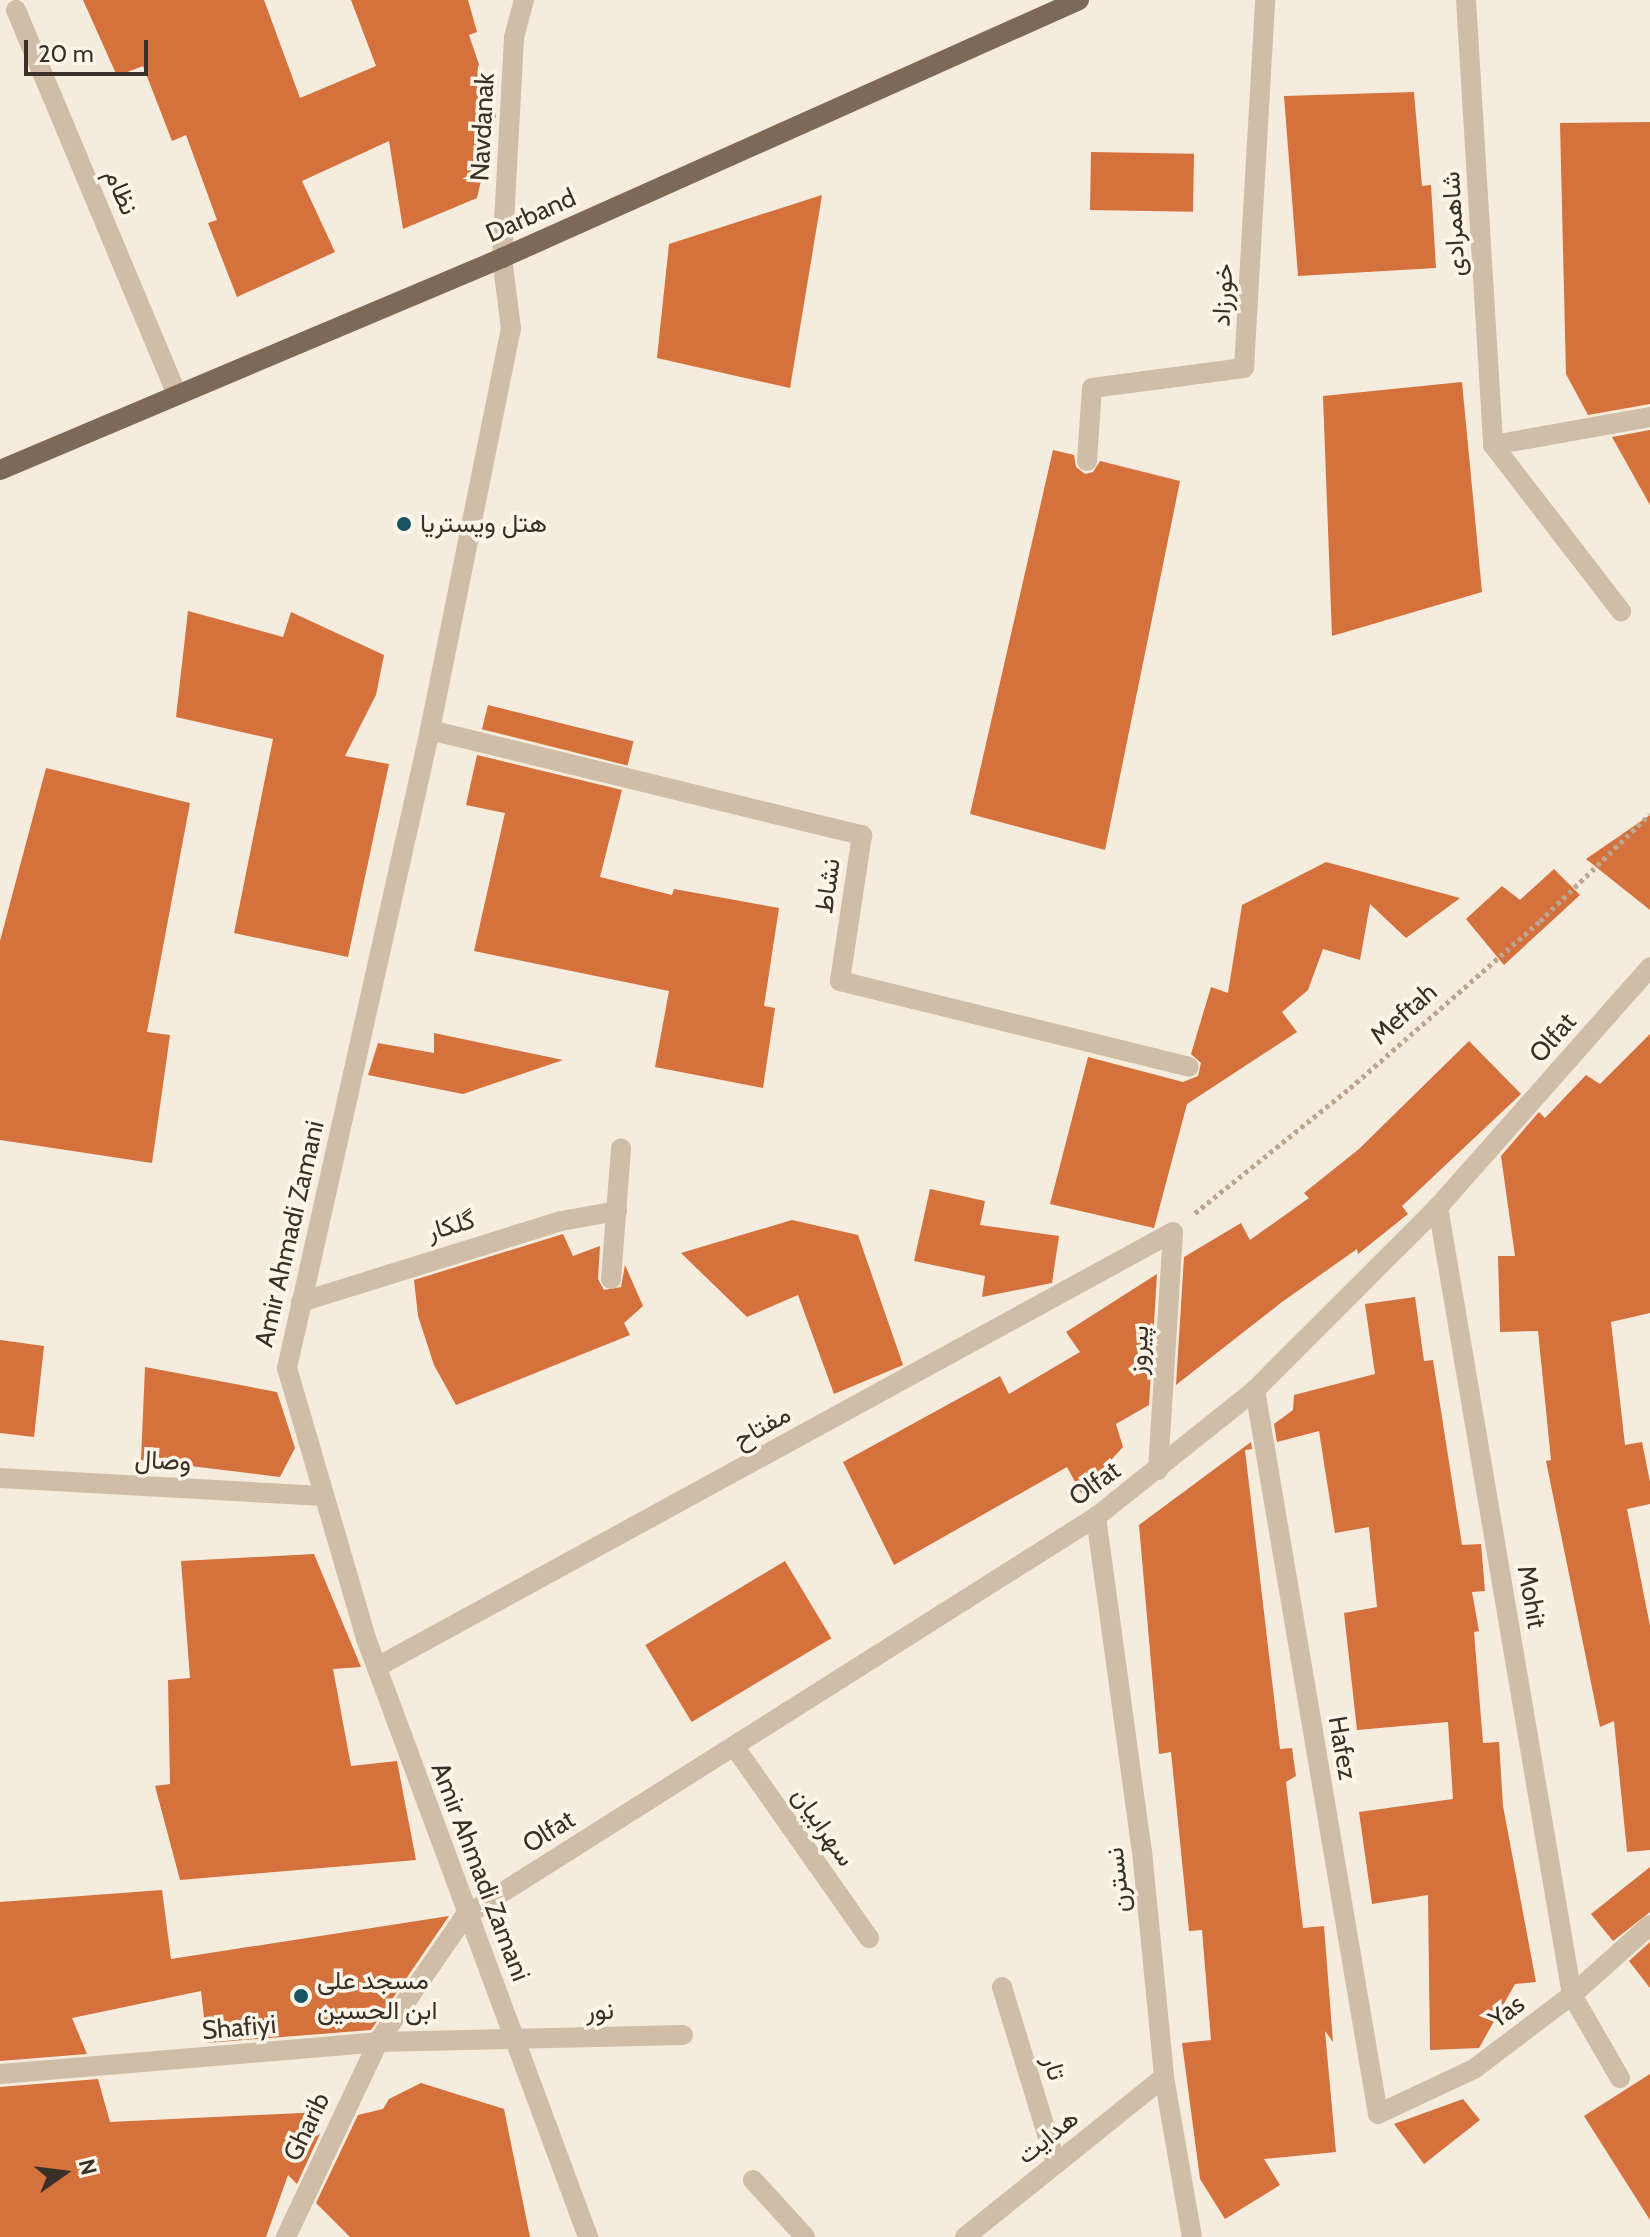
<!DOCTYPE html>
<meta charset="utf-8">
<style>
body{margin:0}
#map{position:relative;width:1650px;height:2237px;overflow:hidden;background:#f5ecdd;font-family:Cabin,Vazirmatn,sans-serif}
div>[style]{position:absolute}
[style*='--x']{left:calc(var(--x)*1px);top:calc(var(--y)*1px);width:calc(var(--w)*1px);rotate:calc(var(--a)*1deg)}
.building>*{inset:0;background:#d4713c;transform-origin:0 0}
.path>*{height:5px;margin-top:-2.5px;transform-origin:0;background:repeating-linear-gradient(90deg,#bba791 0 4px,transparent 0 8px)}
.minor>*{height:20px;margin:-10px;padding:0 10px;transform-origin:10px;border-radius:10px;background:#cfbda7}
.major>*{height:20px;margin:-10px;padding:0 10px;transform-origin:10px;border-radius:10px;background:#7e6957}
.dots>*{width:22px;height:22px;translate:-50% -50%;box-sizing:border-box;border:4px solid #fcf6ea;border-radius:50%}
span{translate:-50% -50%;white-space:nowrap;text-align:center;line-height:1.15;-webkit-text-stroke:7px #fcf6ea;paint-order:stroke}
.street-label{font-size:26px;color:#3b3028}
.poi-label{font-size:26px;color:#3b3028}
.left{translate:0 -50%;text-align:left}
.north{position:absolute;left:24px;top:2133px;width:80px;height:80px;-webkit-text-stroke:6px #fcf6ea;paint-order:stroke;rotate:76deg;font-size:22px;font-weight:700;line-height:32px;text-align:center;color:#3b3028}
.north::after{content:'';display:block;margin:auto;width:28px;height:36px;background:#3b3028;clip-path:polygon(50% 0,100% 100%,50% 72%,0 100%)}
.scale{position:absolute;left:24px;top:40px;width:124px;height:36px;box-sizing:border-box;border:4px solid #3b3028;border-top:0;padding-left:10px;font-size:24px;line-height:28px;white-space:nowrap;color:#3b3028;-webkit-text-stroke:6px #fcf6ea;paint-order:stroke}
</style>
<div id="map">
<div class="building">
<div style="clip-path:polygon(83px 0,264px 0,300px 98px,376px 66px,351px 0,468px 0,477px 32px,469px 35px,496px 115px,477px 198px,403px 229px,389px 141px,302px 181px,335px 252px,237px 297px,208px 223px,217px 220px,186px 135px,172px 141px,143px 66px,117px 76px)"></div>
<div style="clip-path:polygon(1414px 92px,1422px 186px,1431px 185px,1436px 268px,1298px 276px,1284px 96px)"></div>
<div style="clip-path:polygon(1650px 122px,1650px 404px,1588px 415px,1566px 374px,1560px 123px)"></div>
<div style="left:1091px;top:152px;width:103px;height:58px;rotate:1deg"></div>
<div style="clip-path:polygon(822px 195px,790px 388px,657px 358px,669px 244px)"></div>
<div style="clip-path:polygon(1462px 382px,1482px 592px,1332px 636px,1323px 396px)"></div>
<div style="clip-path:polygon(1650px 430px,1650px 505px,1612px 437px)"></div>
<div style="clip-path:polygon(1053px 450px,1074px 455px,1076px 467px,1085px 474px,1093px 472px,1100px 461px,1180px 481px,1105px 850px,970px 814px)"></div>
<div style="clip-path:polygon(188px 611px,283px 637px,291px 612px,384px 655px,376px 695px,345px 756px,389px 764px,348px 957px,234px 933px,273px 739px,176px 717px)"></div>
<div style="left:488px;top:705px;width:150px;height:25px;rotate:14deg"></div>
<div style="clip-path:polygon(477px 755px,622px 790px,600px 877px,672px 895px,674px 889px,779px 908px,764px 1006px,775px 1008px,763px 1088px,655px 1067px,669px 991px,474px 951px,505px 813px,466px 805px)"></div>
<div style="clip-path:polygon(46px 768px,190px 803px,147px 1032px,170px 1035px,152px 1163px,0 1140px,0 941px)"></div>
<div style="clip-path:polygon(1650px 815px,1650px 910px,1586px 859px)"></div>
<div style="clip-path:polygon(1326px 862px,1460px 898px,1406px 938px,1370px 904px,1360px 960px,1323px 949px,1308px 990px,1282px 1012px,1297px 1032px,1187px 1104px,1154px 1228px,1050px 1204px,1088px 1057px,1183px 1082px,1198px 1076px,1201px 1063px,1191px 1054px,1211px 987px,1228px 993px,1242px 905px)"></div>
<div style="clip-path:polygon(1554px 869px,1580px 895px,1504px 965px,1466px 919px,1502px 886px,1520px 900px)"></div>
<div style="clip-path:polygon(434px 1033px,563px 1060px,463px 1094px,368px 1075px,378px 1043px,434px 1053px)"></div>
<div style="clip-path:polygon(1650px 1034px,1650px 1313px,1611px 1322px,1625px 1445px,1642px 1442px,1650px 1482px,1650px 1504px,1627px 1509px,1650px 1626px,1650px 1850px,1627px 1852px,1614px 1721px,1600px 1727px,1546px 1461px,1551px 1460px,1538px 1331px,1500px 1332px,1498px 1256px,1515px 1256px,1501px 1156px,1539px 1112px,1545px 1118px,1586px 1075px,1600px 1084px)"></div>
<div style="clip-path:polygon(1469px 1041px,1521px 1094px,1402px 1206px,1408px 1214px,1358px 1254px,1357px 1249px,1282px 1302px,1176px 1385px,1184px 1257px,1241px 1223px,1250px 1240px,1309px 1198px,1304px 1193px,1359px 1149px)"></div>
<div style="clip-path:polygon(930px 1189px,985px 1201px,980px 1225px,1059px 1236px,1052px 1283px,982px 1297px,985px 1276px,914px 1261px)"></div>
<div style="clip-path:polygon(792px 1220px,858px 1235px,903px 1365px,834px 1394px,798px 1295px,747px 1317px,681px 1253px)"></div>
<div style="clip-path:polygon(563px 1234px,573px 1256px,600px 1246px,598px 1279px,604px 1290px,621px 1287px,625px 1265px,643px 1306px,624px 1323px,630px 1335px,456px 1405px,434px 1365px,418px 1316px,414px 1280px)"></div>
<div style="clip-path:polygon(1157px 1274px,1149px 1405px,1116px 1424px,1123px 1447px,1081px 1493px,1067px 1467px,894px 1565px,843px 1462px,1000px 1376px,1009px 1394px,1080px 1352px,1066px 1332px)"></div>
<div style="clip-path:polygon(1415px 1297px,1424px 1361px,1433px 1360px,1462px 1545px,1481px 1544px,1485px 1591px,1472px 1592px,1479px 1631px,1474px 1632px,1483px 1743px,1499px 1742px,1503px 1806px,1536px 1982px,1515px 1984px,1479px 2048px,1430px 2050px,1428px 1895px,1372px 1904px,1359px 1812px,1453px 1799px,1448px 1722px,1357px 1730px,1344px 1613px,1377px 1607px,1369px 1527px,1335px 1533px,1319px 1431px,1277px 1442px,1274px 1424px,1293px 1410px,1294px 1395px,1375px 1374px,1365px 1304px)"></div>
<div style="clip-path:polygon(0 1340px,44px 1346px,34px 1437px,0 1433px)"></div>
<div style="clip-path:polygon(145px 1367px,277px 1392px,295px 1448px,280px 1477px,141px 1460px)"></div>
<div style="clip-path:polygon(1251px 1442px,1252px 1449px,1245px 1450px,1280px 1749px,1292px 1748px,1296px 1776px,1286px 1782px,1303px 1928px,1324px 1926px,1333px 2042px,1325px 2031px,1336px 2152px,1264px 2159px,1280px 2185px,1225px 2219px,1200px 2179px,1182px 2043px,1211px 2040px,1202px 1930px,1189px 1931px,1171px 1752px,1159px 1754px,1139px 1525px)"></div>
<div style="clip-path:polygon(314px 1554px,361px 1667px,333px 1669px,351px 1766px,397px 1761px,416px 1860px,180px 1880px,155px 1786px,170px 1784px,168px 1680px,190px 1678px,181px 1561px)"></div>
<div style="left:785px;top:1561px;width:90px;height:163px;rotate:59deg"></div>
<div style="clip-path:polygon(1650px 1867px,1650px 1912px,1613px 1941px,1591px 1914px)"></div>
<div style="clip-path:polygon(162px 1890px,171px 1959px,449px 1916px,371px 2030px,207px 2043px,201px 1991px,72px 2018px,87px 2054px,0 2061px,0 1902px)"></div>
<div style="clip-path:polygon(1650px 1942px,1650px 1988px,1629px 1961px)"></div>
<div style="clip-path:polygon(1650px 2074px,1650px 2220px,1584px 2116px)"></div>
<div style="clip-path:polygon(98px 2079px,110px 2122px,322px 2112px,301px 2144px,320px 2134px,297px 2184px,288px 2175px,266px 2237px,0 2237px,0 2087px)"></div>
<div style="clip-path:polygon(421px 2083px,504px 2109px,530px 2237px,350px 2237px,316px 2203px,358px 2115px,383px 2109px,389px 2099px)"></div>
<div style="clip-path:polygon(1463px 2099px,1480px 2120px,1424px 2164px,1394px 2124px)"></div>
</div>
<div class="path">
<div style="--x:1195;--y:1213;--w:199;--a:-38.9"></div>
<div style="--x:1350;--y:1088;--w:253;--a:-41.3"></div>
<div style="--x:1540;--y:921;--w:153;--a:-44.2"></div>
</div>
<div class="minor">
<div style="--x:524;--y:0;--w:39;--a:105"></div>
<div style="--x:514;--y:38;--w:220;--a:93.1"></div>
<div style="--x:502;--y:258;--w:71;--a:82.7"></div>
<div style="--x:511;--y:328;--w:410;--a:101.4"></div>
<div style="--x:430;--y:730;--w:654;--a:102.63"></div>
<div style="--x:287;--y:1368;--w:284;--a:73.7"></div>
<div style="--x:367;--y:1641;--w:636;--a:69.65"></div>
<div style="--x:1466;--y:0;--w:446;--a:86.5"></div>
<div style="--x:1493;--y:445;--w:159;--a:-10.1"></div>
<div style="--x:16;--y:10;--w:417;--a:67.3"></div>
<div style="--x:1493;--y:445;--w:210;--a:52.4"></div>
<div style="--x:1087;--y:461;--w:73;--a:-86.1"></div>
<div style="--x:1092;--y:388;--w:153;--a:-7.5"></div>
<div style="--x:1244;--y:368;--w:369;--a:-86.7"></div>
<div style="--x:430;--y:730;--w:445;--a:13.7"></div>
<div style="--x:862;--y:835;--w:148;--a:98.6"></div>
<div style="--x:840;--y:981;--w:359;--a:13.8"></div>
<div style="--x:1438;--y:1207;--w:799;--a:80.35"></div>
<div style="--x:1572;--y:1995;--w:96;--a:60"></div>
<div style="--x:611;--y:1279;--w:131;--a:-85.6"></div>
<div style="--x:301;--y:1302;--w:272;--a:-17.3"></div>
<div style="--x:561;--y:1221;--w:57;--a:-10.1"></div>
<div style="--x:1255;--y:1390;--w:734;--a:80.36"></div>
<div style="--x:1378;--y:2114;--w:106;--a:-25.1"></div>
<div style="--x:1474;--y:2069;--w:123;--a:-37.1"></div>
<div style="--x:1572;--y:1995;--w:105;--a:-41.9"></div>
<div style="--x:1158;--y:1470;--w:238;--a:-86.4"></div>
<div style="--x:0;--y:1478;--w:324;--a:3.2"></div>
<div style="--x:1096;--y:1517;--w:337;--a:82.2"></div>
<div style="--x:1142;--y:1851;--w:227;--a:84.4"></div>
<div style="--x:1164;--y:2077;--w:162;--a:80.1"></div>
<div style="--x:377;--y:1667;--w:907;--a:-28.66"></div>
<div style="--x:734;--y:1746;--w:235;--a:54.9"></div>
<div style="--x:1002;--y:1987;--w:185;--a:73"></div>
<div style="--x:0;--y:2074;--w:379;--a:-4.8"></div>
<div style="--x:378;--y:2042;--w:153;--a:-55.4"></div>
<div style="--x:465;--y:1916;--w:747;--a:-32.31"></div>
<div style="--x:1096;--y:1517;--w:203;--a:-38.6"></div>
<div style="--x:1255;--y:1390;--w:259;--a:-45"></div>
<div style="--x:1438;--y:1207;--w:320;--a:-48.5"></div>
<div style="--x:753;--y:2180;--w:77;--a:47.6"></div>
<div style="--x:286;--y:2237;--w:216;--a:-64.7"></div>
<div style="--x:378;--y:2042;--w:305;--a:-1.3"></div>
<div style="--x:965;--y:2237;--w:255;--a:-38.8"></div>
</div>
<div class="major">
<div style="--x:0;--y:470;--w:545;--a:-22.89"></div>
<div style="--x:502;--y:258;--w:632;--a:-24.09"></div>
</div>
<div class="dots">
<div style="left:404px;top:524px;background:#185562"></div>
<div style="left:301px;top:1996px;background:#185562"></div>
</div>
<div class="street-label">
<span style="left:483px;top:127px;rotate:-87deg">Navdanak</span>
<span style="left:121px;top:192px;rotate:67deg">نظام</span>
<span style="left:531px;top:216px;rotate:-24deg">Darband</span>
<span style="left:1454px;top:224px;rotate:-93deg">شاهمرادی</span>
<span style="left:1223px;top:295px;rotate:-87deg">خورزاد</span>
<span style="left:828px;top:886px;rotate:-82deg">نشاط</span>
<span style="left:1404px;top:1014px;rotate:-41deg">Meftah</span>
<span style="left:1553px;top:1038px;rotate:-49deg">Olfat</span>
<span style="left:451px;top:1226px;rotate:-16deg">گلکار</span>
<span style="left:290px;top:1234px;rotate:-77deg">Amir Ahmadi Zamani</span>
<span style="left:1139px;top:1350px;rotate:-87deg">پیروز</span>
<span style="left:762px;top:1427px;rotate:-29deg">مفتاح</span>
<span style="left:163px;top:1461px;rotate:3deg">وصال</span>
<span style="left:1095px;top:1484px;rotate:-36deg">Olfat</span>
<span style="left:1531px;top:1597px;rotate:80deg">Mohit</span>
<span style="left:1342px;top:1748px;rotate:80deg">Hafez</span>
<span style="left:823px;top:1827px;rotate:55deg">سهرابیان</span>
<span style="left:549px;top:1832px;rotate:-32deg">Olfat</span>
<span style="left:480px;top:1872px;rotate:69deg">Amir Ahmadi Zamani</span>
<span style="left:1118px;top:1880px;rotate:-96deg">نسترن</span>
<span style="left:600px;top:2011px;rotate:-1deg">نور</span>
<span style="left:1507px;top:2012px;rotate:-37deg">Yas</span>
<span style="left:239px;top:2028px;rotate:-5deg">Shafiyi</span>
<span style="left:1054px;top:2068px;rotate:73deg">تار</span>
<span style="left:307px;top:2127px;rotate:-64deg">Gharib</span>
<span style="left:1048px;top:2137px;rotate:-39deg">هدایت</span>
</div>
<div class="poi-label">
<span class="left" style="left:420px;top:524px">هتل ویستریا</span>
<span class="left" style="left:317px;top:1996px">مسجد علی<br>ابن الحسین</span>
</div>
<div class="north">N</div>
<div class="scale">20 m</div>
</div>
